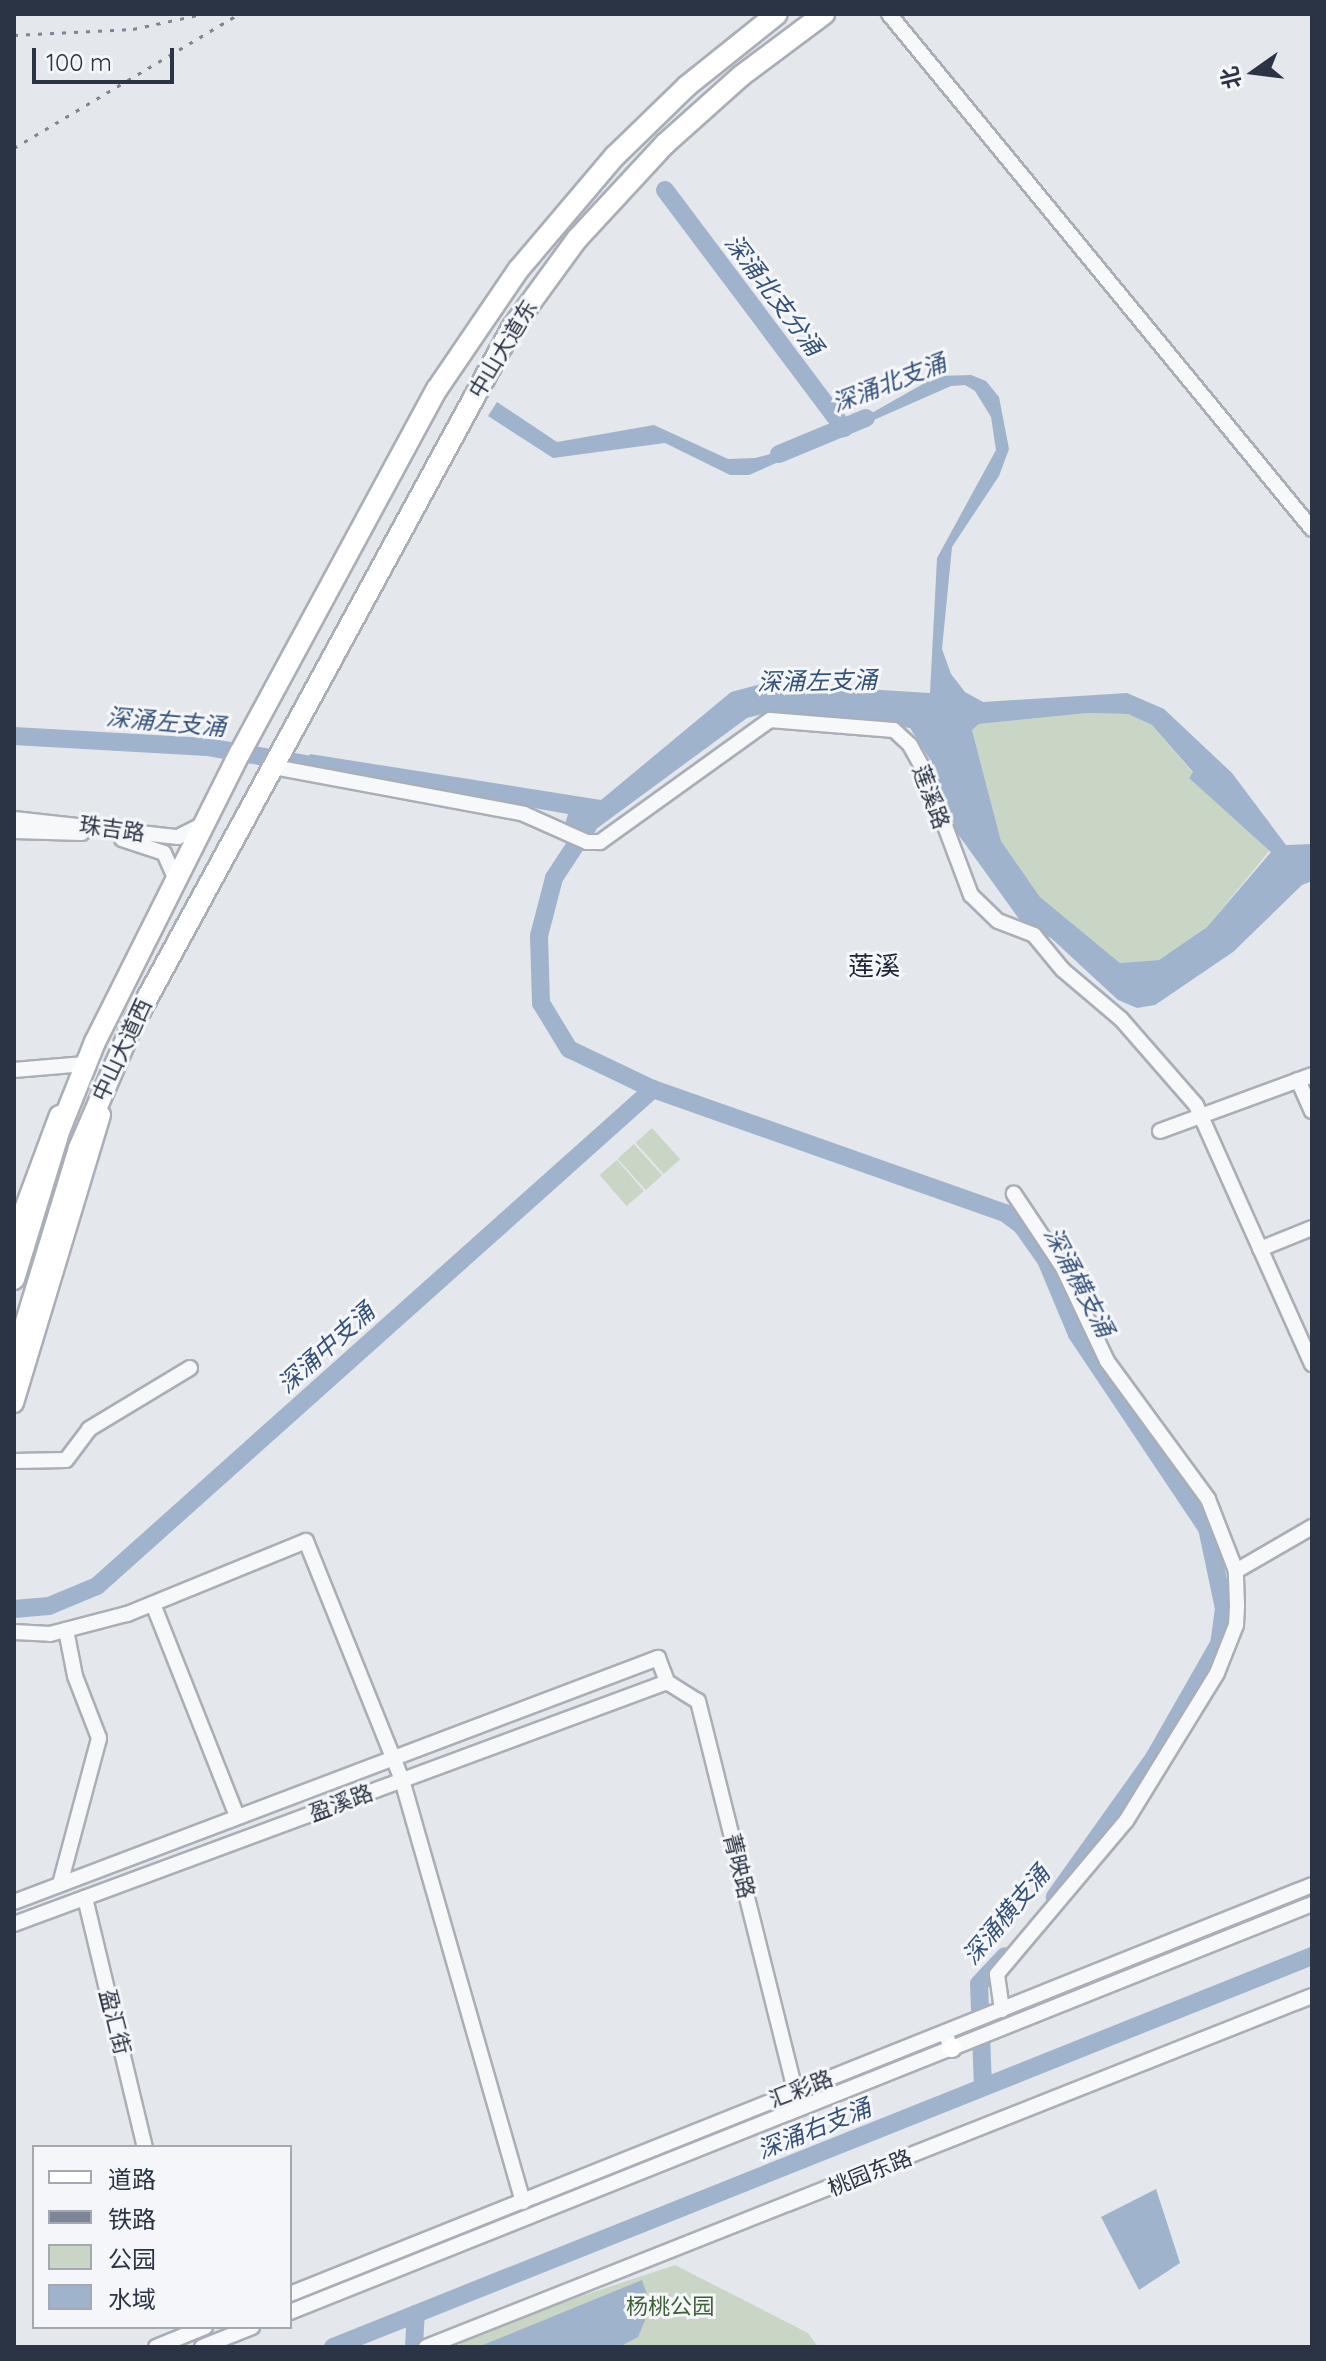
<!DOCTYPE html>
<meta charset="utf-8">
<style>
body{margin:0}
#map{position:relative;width:1326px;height:2361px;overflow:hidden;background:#e4e7ec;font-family:Quicksand,"Noto Sans SC",sans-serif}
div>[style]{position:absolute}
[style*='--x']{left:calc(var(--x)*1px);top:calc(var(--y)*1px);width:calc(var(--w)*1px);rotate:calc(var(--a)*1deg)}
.green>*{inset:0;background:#c9d6c5;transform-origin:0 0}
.water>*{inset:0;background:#9fb4cc}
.river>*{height:18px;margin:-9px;padding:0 9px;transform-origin:9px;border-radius:9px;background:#9fb4cc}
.roads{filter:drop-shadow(2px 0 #a9aeb7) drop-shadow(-2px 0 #a9aeb7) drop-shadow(0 2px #a9aeb7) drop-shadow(0 -2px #a9aeb7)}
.minor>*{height:14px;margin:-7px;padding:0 7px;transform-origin:7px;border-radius:7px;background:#f7f8fa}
.major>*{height:18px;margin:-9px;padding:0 9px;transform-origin:9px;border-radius:9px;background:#fff}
.highway>*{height:20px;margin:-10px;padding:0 10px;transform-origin:10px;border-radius:10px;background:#fff}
.rail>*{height:3px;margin-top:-1.5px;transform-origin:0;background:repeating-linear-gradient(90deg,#7d8696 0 4px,transparent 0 12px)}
span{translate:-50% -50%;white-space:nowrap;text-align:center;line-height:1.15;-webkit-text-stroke:6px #f4f6f9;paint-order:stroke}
.street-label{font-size:22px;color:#2b3445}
.park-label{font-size:22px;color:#3f6138}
.water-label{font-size:24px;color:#34527a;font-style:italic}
.quarter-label{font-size:26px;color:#1d2536}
.frame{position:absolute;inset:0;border:16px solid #2b3445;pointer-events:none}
.legend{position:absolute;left:32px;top:2145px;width:260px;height:184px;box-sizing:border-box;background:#f4f6f9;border:2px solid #a4a8b1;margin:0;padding:10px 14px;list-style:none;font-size:24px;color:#2b3445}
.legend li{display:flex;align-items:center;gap:16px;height:40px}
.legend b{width:40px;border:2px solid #a4a8b1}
.north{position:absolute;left:1214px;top:32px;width:80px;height:80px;-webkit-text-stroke:6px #f4f6f9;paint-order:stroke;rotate:256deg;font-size:22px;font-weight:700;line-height:32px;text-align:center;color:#2b3445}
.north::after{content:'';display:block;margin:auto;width:28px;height:36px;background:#2b3445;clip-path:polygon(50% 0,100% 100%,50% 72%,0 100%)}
.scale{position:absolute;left:32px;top:48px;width:142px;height:36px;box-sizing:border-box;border:4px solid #2b3445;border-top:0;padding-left:10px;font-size:24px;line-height:28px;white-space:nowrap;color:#2b3445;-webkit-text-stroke:6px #f4f6f9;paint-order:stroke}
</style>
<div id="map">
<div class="green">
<div style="clip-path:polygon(1088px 713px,1128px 714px,1152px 725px,1193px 773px,1189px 777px,1270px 850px,1207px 927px,1159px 960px,1120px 963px,1040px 897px,1001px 841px,972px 730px,979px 724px)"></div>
<div style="left:652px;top:1128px;width:42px;height:22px;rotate:48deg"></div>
<div style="left:634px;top:1144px;width:42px;height:22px;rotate:48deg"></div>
<div style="left:617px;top:1160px;width:41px;height:23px;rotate:49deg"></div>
<div style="clip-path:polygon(675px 2265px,808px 2333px,818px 2347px,459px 2347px,464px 2335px)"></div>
</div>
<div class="water">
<div style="clip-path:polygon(evenodd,971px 375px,986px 381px,999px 397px,1009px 449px,999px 476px,952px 547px,942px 649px,951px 674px,965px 692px,983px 702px,1127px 693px,1164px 709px,1232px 773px,1286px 845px,1312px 844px,1312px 881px,1302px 885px,1233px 952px,1155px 1005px,1137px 1008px,1118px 1000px,1051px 938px,1022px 923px,955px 830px,931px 761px,910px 728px,774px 711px,747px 718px,588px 835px,565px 824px,568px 814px,303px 768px,310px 754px,601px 800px,731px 692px,765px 683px,930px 693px,937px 558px,996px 450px,991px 417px,975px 391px,965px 385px,951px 386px,749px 475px,730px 475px,665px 443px,553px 458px,488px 416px,497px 402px,557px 442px,654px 425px,728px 459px,755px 458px,824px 440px,937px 376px,971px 375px,1088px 713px,1128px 714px,1152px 725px,1193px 772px,1189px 778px,1271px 852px,1207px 927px,1159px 960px,1120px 963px,1040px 897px,1001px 841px,972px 730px,979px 724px,1088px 713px)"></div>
<div style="clip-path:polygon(1156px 2189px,1180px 2263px,1139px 2290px,1101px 2217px)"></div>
<div style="clip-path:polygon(642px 2280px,651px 2306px,638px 2337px,619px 2347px,478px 2347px)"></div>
</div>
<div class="river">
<div style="--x:665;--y:190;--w:298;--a:53.1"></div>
<div style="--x:779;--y:454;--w:94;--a:-22.5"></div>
<div style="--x:14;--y:736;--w:193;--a:3.3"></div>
<div style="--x:207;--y:747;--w:124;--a:9.8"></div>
<div style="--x:588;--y:826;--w:62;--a:123.2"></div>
<div style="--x:554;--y:878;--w:60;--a:104.5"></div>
<div style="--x:539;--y:936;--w:67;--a:88.3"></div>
<div style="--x:541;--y:1003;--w:54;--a:58.7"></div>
<div style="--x:569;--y:1049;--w:93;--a:25.5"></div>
<div style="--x:653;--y:1089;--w:373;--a:19.4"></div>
<div style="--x:1005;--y:1213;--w:21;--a:37"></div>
<div style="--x:1022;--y:1226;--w:42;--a:54.8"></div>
<div style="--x:1046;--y:1260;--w:80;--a:67.3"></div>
<div style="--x:1077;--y:1334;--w:234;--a:56.2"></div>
<div style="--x:1207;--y:1528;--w:83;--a:78.1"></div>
<div style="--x:1224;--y:1609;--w:35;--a:98"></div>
<div style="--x:1219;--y:1644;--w:131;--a:119.7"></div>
<div style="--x:1154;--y:1758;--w:171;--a:125.5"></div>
<div style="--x:14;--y:1609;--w:35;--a:-5"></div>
<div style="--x:49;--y:1606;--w:52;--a:-22.6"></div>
<div style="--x:97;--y:1586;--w:746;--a:-41.79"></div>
<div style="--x:983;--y:2087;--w:103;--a:-92.2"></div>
<div style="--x:979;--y:1984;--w:38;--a:-47"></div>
<div style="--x:333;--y:2347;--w:1054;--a:-21.77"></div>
<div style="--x:414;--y:2347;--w:33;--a:-87"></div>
</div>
<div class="roads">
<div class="minor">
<div style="--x:889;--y:14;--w:666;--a:50.6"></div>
<div style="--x:274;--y:767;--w:254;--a:10.6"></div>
<div style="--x:524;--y:814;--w:69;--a:24"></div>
<div style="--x:587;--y:842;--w:13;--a:0"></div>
<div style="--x:600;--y:842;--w:209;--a:-35.7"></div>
<div style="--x:770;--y:720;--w:124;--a:4.6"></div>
<div style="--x:894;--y:730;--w:22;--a:43"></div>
<div style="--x:910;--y:745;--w:29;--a:61"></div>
<div style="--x:924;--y:770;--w:134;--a:69.4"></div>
<div style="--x:971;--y:895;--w:37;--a:44"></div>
<div style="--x:998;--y:921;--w:39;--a:21"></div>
<div style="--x:1034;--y:935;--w:45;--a:50.4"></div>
<div style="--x:1063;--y:970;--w:76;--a:40.2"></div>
<div style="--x:1121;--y:1019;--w:114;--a:48.9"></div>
<div style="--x:1196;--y:1105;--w:284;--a:65.9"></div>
<div style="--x:14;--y:819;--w:165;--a:6.3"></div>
<div style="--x:178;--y:837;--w:27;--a:-27"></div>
<div style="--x:14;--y:831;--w:68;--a:1.7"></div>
<div style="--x:122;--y:839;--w:44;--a:18.4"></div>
<div style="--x:164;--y:853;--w:30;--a:66"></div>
<div style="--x:14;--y:1070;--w:71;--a:-4.8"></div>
<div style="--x:1298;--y:1080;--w:34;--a:66"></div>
<div style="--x:1160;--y:1131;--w:162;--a:-20.2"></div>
<div style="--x:1260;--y:1249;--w:56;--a:-22"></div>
<div style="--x:14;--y:1461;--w:52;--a:-1.1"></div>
<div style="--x:66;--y:1460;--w:39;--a:-53"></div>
<div style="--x:89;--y:1429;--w:118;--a:-31.1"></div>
<div style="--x:1236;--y:1571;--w:88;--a:-30.1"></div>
<div style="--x:153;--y:1604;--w:228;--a:68.4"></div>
<div style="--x:14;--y:1632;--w:36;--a:3"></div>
<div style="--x:50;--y:1634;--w:80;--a:-14.6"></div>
<div style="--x:127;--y:1614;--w:193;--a:-22.2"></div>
<div style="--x:306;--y:1541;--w:258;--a:68.1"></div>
<div style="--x:402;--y:1780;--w:439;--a:74"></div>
<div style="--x:60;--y:1884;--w:151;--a:-75"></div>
<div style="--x:99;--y:1738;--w:66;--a:-111.2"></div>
<div style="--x:75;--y:1676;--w:47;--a:-101.1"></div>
<div style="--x:85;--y:1898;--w:256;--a:76.5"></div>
<div style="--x:14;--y:1902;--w:689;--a:-20.75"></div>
<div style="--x:658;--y:1658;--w:26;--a:69"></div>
<div style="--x:667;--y:1682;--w:36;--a:32"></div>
<div style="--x:698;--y:1701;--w:402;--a:76"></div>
<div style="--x:14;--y:1924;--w:696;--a:-20.33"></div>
<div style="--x:1002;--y:2010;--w:36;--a:-98"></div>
<div style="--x:997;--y:1974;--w:200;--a:-49.9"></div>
<div style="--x:1126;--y:1821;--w:174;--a:-58.4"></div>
<div style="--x:1217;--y:1673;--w:52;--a:-68.4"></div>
<div style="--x:1236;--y:1625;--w:19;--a:-87"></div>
<div style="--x:1237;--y:1606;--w:35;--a:-92"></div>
<div style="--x:1236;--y:1571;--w:77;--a:-111.3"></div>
<div style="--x:1208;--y:1499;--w:171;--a:-126.2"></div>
<div style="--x:1107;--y:1361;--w:105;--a:-115.3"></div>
<div style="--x:1062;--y:1266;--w:87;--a:-123.7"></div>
<div style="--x:952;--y:2048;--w:388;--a:-21.8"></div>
<div style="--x:290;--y:2294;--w:1101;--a:-21.81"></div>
<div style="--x:290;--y:2312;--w:712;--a:-21.77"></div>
<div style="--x:951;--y:2048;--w:9;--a:-111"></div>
<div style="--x:156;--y:2347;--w:53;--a:-22.2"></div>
<div style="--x:202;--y:2347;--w:54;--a:-21.8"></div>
<div style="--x:426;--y:2347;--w:953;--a:-21.61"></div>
</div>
<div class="major">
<div style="--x:14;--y:1236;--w:129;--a:-69.6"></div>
<div style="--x:14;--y:1403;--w:301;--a:-73.2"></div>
<div style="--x:951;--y:2048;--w:1;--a:0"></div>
</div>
<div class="highway">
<div style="--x:14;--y:1279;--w:157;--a:-73"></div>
<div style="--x:60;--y:1129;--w:94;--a:-68.1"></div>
<div style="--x:95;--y:1042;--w:323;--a:-63.4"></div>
<div style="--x:240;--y:753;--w:414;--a:-61.6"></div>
<div style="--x:437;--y:389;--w:145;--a:-55.7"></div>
<div style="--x:519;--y:269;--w:148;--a:-49.7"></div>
<div style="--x:615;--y:156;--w:100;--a:-44.2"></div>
<div style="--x:687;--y:86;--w:115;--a:-38.7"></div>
<div style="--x:14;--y:1361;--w:223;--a:-73"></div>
<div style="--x:79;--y:1148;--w:133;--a:-66.5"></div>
<div style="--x:132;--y:1026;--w:795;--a:-61.44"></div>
<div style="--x:512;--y:328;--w:110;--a:-53.9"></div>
<div style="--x:577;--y:239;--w:129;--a:-47.2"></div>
<div style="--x:665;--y:144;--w:102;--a:-41.8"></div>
<div style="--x:741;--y:76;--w:104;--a:-36.8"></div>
</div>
</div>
<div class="rail">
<div style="--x:14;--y:35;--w:119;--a:-2.9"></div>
<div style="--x:133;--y:29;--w:72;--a:-12.1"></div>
<div style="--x:14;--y:148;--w:262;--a:-30.8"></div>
</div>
<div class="street-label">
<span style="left:503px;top:349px;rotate:-59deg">中山大道东</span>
<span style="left:931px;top:797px;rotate:70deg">莲溪路</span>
<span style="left:112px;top:829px;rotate:8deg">珠吉路</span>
<span style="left:122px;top:1050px;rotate:-65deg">中山大道西</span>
<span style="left:341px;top:1803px;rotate:-20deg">盈溪路</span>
<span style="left:739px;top:1866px;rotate:76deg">菁映路</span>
<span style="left:115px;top:2022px;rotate:76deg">盈汇街</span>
<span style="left:801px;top:2089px;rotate:-21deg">汇彩路</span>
<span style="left:870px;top:2173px;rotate:-22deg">桃园东路</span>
</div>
<div class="park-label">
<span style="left:670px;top:2307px">杨桃公园</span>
</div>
<div class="water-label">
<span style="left:774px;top:295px;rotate:53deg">深涌北支分涌</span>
<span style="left:889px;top:383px;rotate:-21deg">深涌北支涌</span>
<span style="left:817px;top:681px;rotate:-1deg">深涌左支涌</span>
<span style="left:166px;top:722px;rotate:5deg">深涌左支涌</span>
<span style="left:1079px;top:1282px;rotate:62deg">深涌横支涌</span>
<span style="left:326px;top:1348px;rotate:-42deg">深涌中支涌</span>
<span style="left:1006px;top:1915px;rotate:-50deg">深涌横支涌</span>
<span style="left:814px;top:2129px;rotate:-22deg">深涌右支涌</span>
</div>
<div class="quarter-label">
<span style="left:874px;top:966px">莲溪</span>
</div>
<div class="frame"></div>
<ul class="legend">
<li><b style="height:10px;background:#fff"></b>道路</li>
<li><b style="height:10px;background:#7d8696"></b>铁路</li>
<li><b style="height:22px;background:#c9d6c5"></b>公园</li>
<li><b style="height:22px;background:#9fb4cc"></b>水域</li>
</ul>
<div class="north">北</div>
<div class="scale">100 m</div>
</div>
